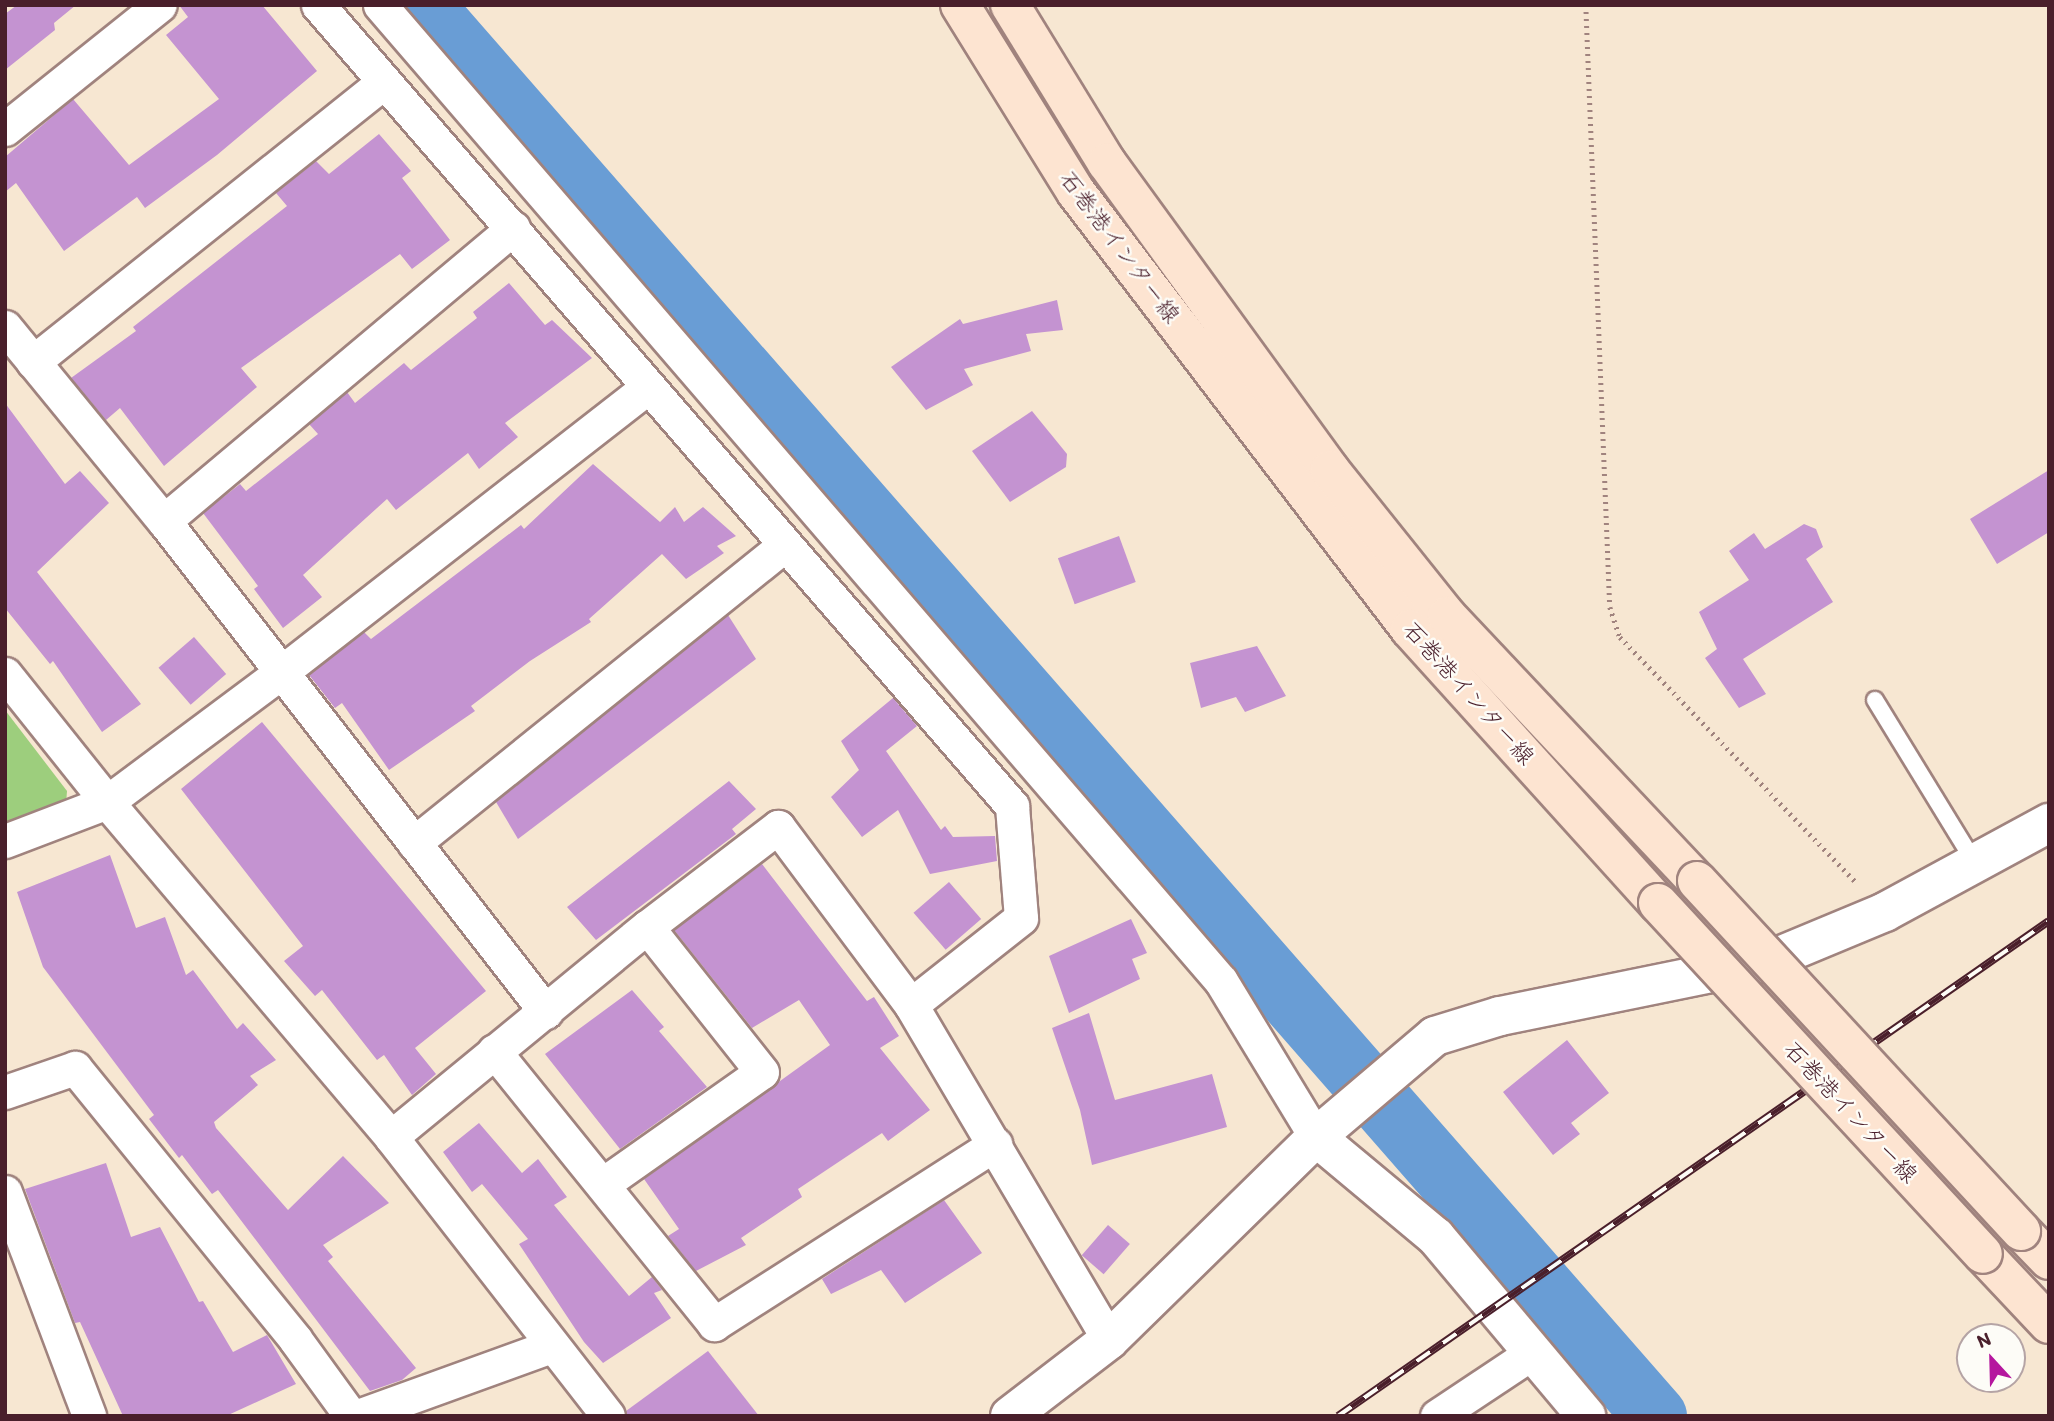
<!DOCTYPE html>
<meta charset="utf-8">
<style>
body{margin:0}
#map{position:relative;width:2054px;height:1421px;overflow:hidden;background:#f7e7d2;font-family:Itim,"Klee One",sans-serif}
div>[style]{position:absolute}
[style*='--x']{left:calc(var(--x)*1px);top:calc(var(--y)*1px);width:calc(var(--w)*1px);rotate:calc(var(--a)*1deg)}
.green>*{inset:0;background:#9dce7d}
.river>*{height:63px;margin:-31.5px;padding:0 31.5px;transform-origin:31.5px;border-radius:31.5px;background:#699dd5}
.building>*{inset:0;background:#c493d1;transform-origin:0 0}
.path>*{height:4.5px;margin-top:-2.25px;transform-origin:0;background:repeating-linear-gradient(90deg,#a0837e 0 2px,transparent 0 7px)}
.roads{filter:drop-shadow(2px 0 #a0837e) drop-shadow(-2px 0 #a0837e) drop-shadow(0 2px #a0837e) drop-shadow(0 -2px #a0837e)}
.service>*{height:16px;margin:-8px;padding:0 8px;transform-origin:8px;border-radius:8px;background:#fff}
.minor>*{height:33px;margin:-16.5px;padding:0 16.5px;transform-origin:16.5px;border-radius:16.5px;background:#fff}
.tertiary>*{height:38px;margin:-19px;padding:0 19px;transform-origin:19px;border-radius:19px;background:#fff}
.secondary>*{height:38px;margin:-19px;padding:0 19px;transform-origin:19px;border-radius:19px;background:#fde4d1}
.rail>*{height:8px;margin-top:-4px;transform-origin:0;background:repeating-linear-gradient(90deg,#fdfcf7 0 16px,#4a1f2b 0 32px);box-sizing:border-box;border-block:2px solid #4a1f2b}
.bridges{filter:drop-shadow(2px 0 #a0837e) drop-shadow(-2px 0 #a0837e) drop-shadow(0 2px #a0837e) drop-shadow(0 -2px #a0837e)}
.secondary-bridge>*{height:38px;margin:-19px;padding:0 19px;transform-origin:19px;border-radius:19px;background:#fde4d1}
span{translate:-50% -50%;white-space:nowrap;text-align:center;line-height:1.15;-webkit-text-stroke:5px #fdfcf7;paint-order:stroke}
.street-label{font-size:23px;color:#4a1f2b}
.frame{position:absolute;inset:0;border:7px solid #4a1f2b;pointer-events:none}
.north{position:absolute;left:1956px;top:1323px;width:70px;height:70px;box-sizing:border-box;background:#fdfcf7;border:2px solid #b5a4a5;border-radius:50%;rotate:338deg;font-size:19px;font-weight:700;line-height:28px;text-align:center;color:#4a1f2b}
.north::after{content:'';display:block;margin:auto;width:24px;height:32px;background:#b5179e;clip-path:polygon(50% 0,100% 100%,50% 72%,0 100%)}
</style>
<div id="map">
<div class="green">
<div style="clip-path:polygon(5px 710px,67px 791px,66px 804px,5px 824px)"></div>
</div>
<div class="river">
<div style="--x:422;--y:5;--w:1874;--a:48.85"></div>
</div>
<div class="building">
<div style="clip-path:polygon(17px 5px,76px 5px,54px 23px,55px 30px,5px 70px,5px 14px)"></div>
<div style="clip-path:polygon(179px 5px,262px 5px,317px 71px,217px 155px,145px 208px,137px 197px,64px 251px,16px 183px,5px 192px,5px 157px,73px 99px,129px 165px,219px 99px,166px 35px,188px 17px)"></div>
<div style="clip-path:polygon(379px 134px,411px 171px,402px 178px,450px 240px,412px 269px,400px 254px,241px 368px,257px 387px,164px 466px,120px 408px,106px 420px,71px 378px,136px 331px,133px 327px,287px 206px,276px 193px,316px 161px,329px 174px)"></div>
<div style="clip-path:polygon(509px 283px,545px 325px,552px 320px,592px 358px,505px 423px,518px 437px,479px 469px,468px 453px,396px 510px,387px 499px,303px 575px,322px 597px,283px 628px,254px 589px,258px 586px,203px 513px,240px 484px,246px 491px,318px 434px,309px 424px,347px 392px,355px 403px,404px 363px,411px 370px,477px 318px,473px 312px)"></div>
<div style="clip-path:polygon(1057px 300px,1063px 330px,1026px 334px,1031px 351px,964px 369px,973px 385px,926px 410px,891px 367px,960px 319px,963px 324px)"></div>
<div style="clip-path:polygon(5px 403px,65px 484px,80px 471px,109px 503px,37px 572px,141px 704px,102px 732px,53px 661px,50px 664px,5px 608px)"></div>
<div style="clip-path:polygon(1032px 411px,1067px 454px,1066px 467px,1010px 502px,972px 451px)"></div>
<div style="clip-path:polygon(593px 464px,660px 522px,675px 507px,684px 522px,703px 507px,736px 536px,717px 546px,724px 553px,686px 579px,662px 554px,589px 619px,591px 622px,530px 661px,471px 706px,475px 711px,389px 770px,342px 703px,335px 708px,309px 675px,364px 632px,371px 639px,521px 525px,524px 529px)"></div>
<div style="clip-path:polygon(2049px 470px,2049px 532px,1997px 564px,1970px 519px)"></div>
<div style="clip-path:polygon(1804px 524px,1816px 529px,1823px 547px,1806px 559px,1833px 602px,1743px 659px,1766px 694px,1739px 708px,1705px 658px,1717px 649px,1699px 612px,1749px 580px,1729px 551px,1754px 533px,1765px 549px)"></div>
<div style="left:1119px;top:536px;width:49px;height:65px;rotate:70deg"></div>
<div style="clip-path:polygon(728px 615px,756px 659px,518px 839px,496px 802px)"></div>
<div style="left:194px;top:637px;width:49px;height:47px;rotate:49deg"></div>
<div style="clip-path:polygon(1257px 646px,1286px 696px,1245px 712px,1236px 697px,1201px 708px,1190px 663px)"></div>
<div style="clip-path:polygon(893px 698px,917px 726px,886px 751px,941px 830px,945px 826px,953px 837px,995px 836px,997px 861px,930px 874px,898px 810px,862px 837px,831px 797px,859px 770px,841px 741px)"></div>
<div style="clip-path:polygon(262px 722px,486px 991px,415px 1048px,436px 1074px,412px 1095px,384px 1055px,377px 1060px,322px 990px,315px 996px,284px 961px,303px 946px,181px 789px)"></div>
<div style="clip-path:polygon(729px 781px,756px 809px,732px 829px,736px 834px,596px 940px,567px 907px)"></div>
<div style="clip-path:polygon(110px 855px,136px 928px,165px 917px,186px 975px,193px 970px,237px 1029px,243px 1023px,276px 1060px,250px 1076px,258px 1085px,214px 1122px,216px 1128px,288px 1210px,343px 1156px,389px 1203px,323px 1245px,333px 1257px,328px 1261px,416px 1368px,402px 1380px,370px 1391px,218px 1190px,212px 1194px,182px 1155px,179px 1158px,149px 1119px,154px 1115px,43px 967px,17px 892px)"></div>
<div style="clip-path:polygon(762px 864px,867px 1001px,874px 997px,899px 1036px,880px 1048px,930px 1110px,888px 1141px,882px 1133px,798px 1189px,802px 1197px,741px 1238px,746px 1245px,696px 1271px,668px 1236px,679px 1229px,644px 1179px,830px 1045px,799px 1000px,752px 1028px,674px 930px)"></div>
<div style="left:949px;top:882px;width:49px;height:47px;rotate:49deg"></div>
<div style="clip-path:polygon(1131px 919px,1147px 953px,1132px 959px,1140px 979px,1069px 1013px,1049px 956px)"></div>
<div style="clip-path:polygon(632px 990px,664px 1027px,659px 1031px,707px 1087px,620px 1149px,545px 1054px)"></div>
<div style="clip-path:polygon(1089px 1013px,1115px 1100px,1212px 1074px,1227px 1127px,1092px 1165px,1080px 1110px,1052px 1028px)"></div>
<div style="clip-path:polygon(1567px 1040px,1609px 1093px,1571px 1123px,1580px 1134px,1553px 1155px,1503px 1092px)"></div>
<div style="clip-path:polygon(479px 1123px,522px 1173px,538px 1159px,567px 1197px,554px 1205px,629px 1296px,652px 1277px,662px 1290px,654px 1293px,671px 1318px,603px 1363px,584px 1342px,519px 1244px,528px 1239px,482px 1184px,472px 1192px,443px 1152px)"></div>
<div style="clip-path:polygon(106px 1163px,131px 1237px,160px 1227px,199px 1302px,203px 1301px,233px 1352px,267px 1335px,296px 1384px,226px 1416px,123px 1416px,80px 1322px,75px 1323px,25px 1189px)"></div>
<div style="clip-path:polygon(944px 1200px,982px 1253px,905px 1303px,881px 1270px,831px 1294px,822px 1279px)"></div>
<div style="left:1108px;top:1225px;width:29px;height:40px;rotate:41deg"></div>
<div style="clip-path:polygon(708px 1351px,759px 1416px,627px 1416px,626px 1411px)"></div>
</div>
<div class="path">
<div style="--x:1586;--y:5;--w:602;--a:87.72"></div>
<div style="--x:1610;--y:607;--w:32;--a:72"></div>
<div style="--x:1620;--y:637;--w:342;--a:46.1"></div>
</div>
<div class="roads">
<div class="service">
<div style="--x:1875;--y:700;--w:191;--a:58.5"></div>
</div>
<div class="minor">
<div style="--x:318;--y:5;--w:1060;--a:49.09"></div>
<div style="--x:1012;--y:806;--w:112;--a:85.4"></div>
<div style="--x:1021;--y:918;--w:140;--a:141.7"></div>
<div style="--x:380;--y:5;--w:1288;--a:49.25"></div>
<div style="--x:1221;--y:981;--w:183;--a:58.7"></div>
<div style="--x:5;--y:129;--w:198;--a:-38.7"></div>
<div style="--x:5;--y:327;--w:251;--a:50.7"></div>
<div style="--x:164;--y:521;--w:622;--a:52.12"></div>
<div style="--x:33;--y:362;--w:448;--a:-38.6"></div>
<div style="--x:164;--y:521;--w:456;--a:-40"></div>
<div style="--x:5;--y:674;--w:164;--a:51.4"></div>
<div style="--x:107;--y:802;--w:439;--a:49.7"></div>
<div style="--x:391;--y:1137;--w:353;--a:52.1"></div>
<div style="--x:5;--y:841;--w:109;--a:-20.9"></div>
<div style="--x:107;--y:802;--w:219;--a:-36.7"></div>
<div style="--x:283;--y:671;--w:462;--a:-37.9"></div>
<div style="--x:414;--y:843;--w:476;--a:-38.8"></div>
<div style="--x:494;--y:1051;--w:351;--a:51.1"></div>
<div style="--x:714;--y:1324;--w:334;--a:-32.6"></div>
<div style="--x:5;--y:1092;--w:74;--a:-18.9"></div>
<div style="--x:75;--y:1068;--w:349;--a:50.9"></div>
<div style="--x:295;--y:1339;--w:95;--a:54"></div>
<div style="--x:391;--y:1137;--w:331;--a:-39.4"></div>
<div style="--x:647;--y:927;--w:165;--a:-37.4"></div>
<div style="--x:778;--y:827;--w:222;--a:53.2"></div>
<div style="--x:911;--y:1005;--w:389;--a:59.4"></div>
<div style="--x:603;--y:1184;--w:194;--a:-35.2"></div>
<div style="--x:762;--y:1072;--w:185;--a:-128.4"></div>
<div style="--x:5;--y:1192;--w:239;--a:69.4"></div>
<div style="--x:358;--y:1416;--w:205;--a:-19.9"></div>
<div style="--x:1437;--y:1416;--w:114;--a:-33.6"></div>
</div>
<div class="tertiary">
<div style="--x:1316;--y:1137;--w:156;--a:39.8"></div>
<div style="--x:1436;--y:1237;--w:234;--a:50"></div>
<div style="--x:1010;--y:1416;--w:125;--a:-37.5"></div>
<div style="--x:1109;--y:1340;--w:290;--a:-44.4"></div>
<div style="--x:1316;--y:1137;--w:156;--a:-40.3"></div>
<div style="--x:1435;--y:1036;--w:68;--a:-17.1"></div>
<div style="--x:1500;--y:1016;--w:270;--a:-11.5"></div>
<div style="--x:1765;--y:962;--w:130;--a:-22.6"></div>
<div style="--x:1885;--y:912;--w:187;--a:-28.5"></div>
</div>
<div class="secondary">
<div style="--x:960;--y:5;--w:220;--a:58.2"></div>
<div style="--x:1076;--y:192;--w:550;--a:52.61"></div>
<div style="--x:1410;--y:629;--w:370;--a:47.9"></div>
<div style="--x:1010;--y:5;--w:185;--a:58.5"></div>
<div style="--x:1107;--y:163;--w:379;--a:54"></div>
<div style="--x:1330;--y:470;--w:187;--a:51.3"></div>
<div style="--x:1447;--y:616;--w:364;--a:46.7"></div>
<div style="--x:2021;--y:1231;--w:40;--a:46"></div>
<div style="--x:1983;--y:1254;--w:96;--a:46.7"></div>
</div>
</div>
<div class="rail">
<div style="--x:1338;--y:1416;--w:866;--a:-34.85"></div>
</div>
<div class="bridges">
<div class="secondary-bridge">
<div style="--x:1697;--y:881;--w:477;--a:47.2"></div>
<div style="--x:1658;--y:903;--w:478;--a:47.2"></div>
</div>
</div>
<div class="street-label">
<span style="left:1120px;top:247px;rotate:53deg">石巻港インター線</span>
<span style="left:1469px;top:693px;rotate:48deg">石巻港インター線</span>
<span style="left:1851px;top:1112px;rotate:47deg">石巻港インター線</span>
</div>
<div class="frame"></div>
<div class="north">N</div>
</div>
